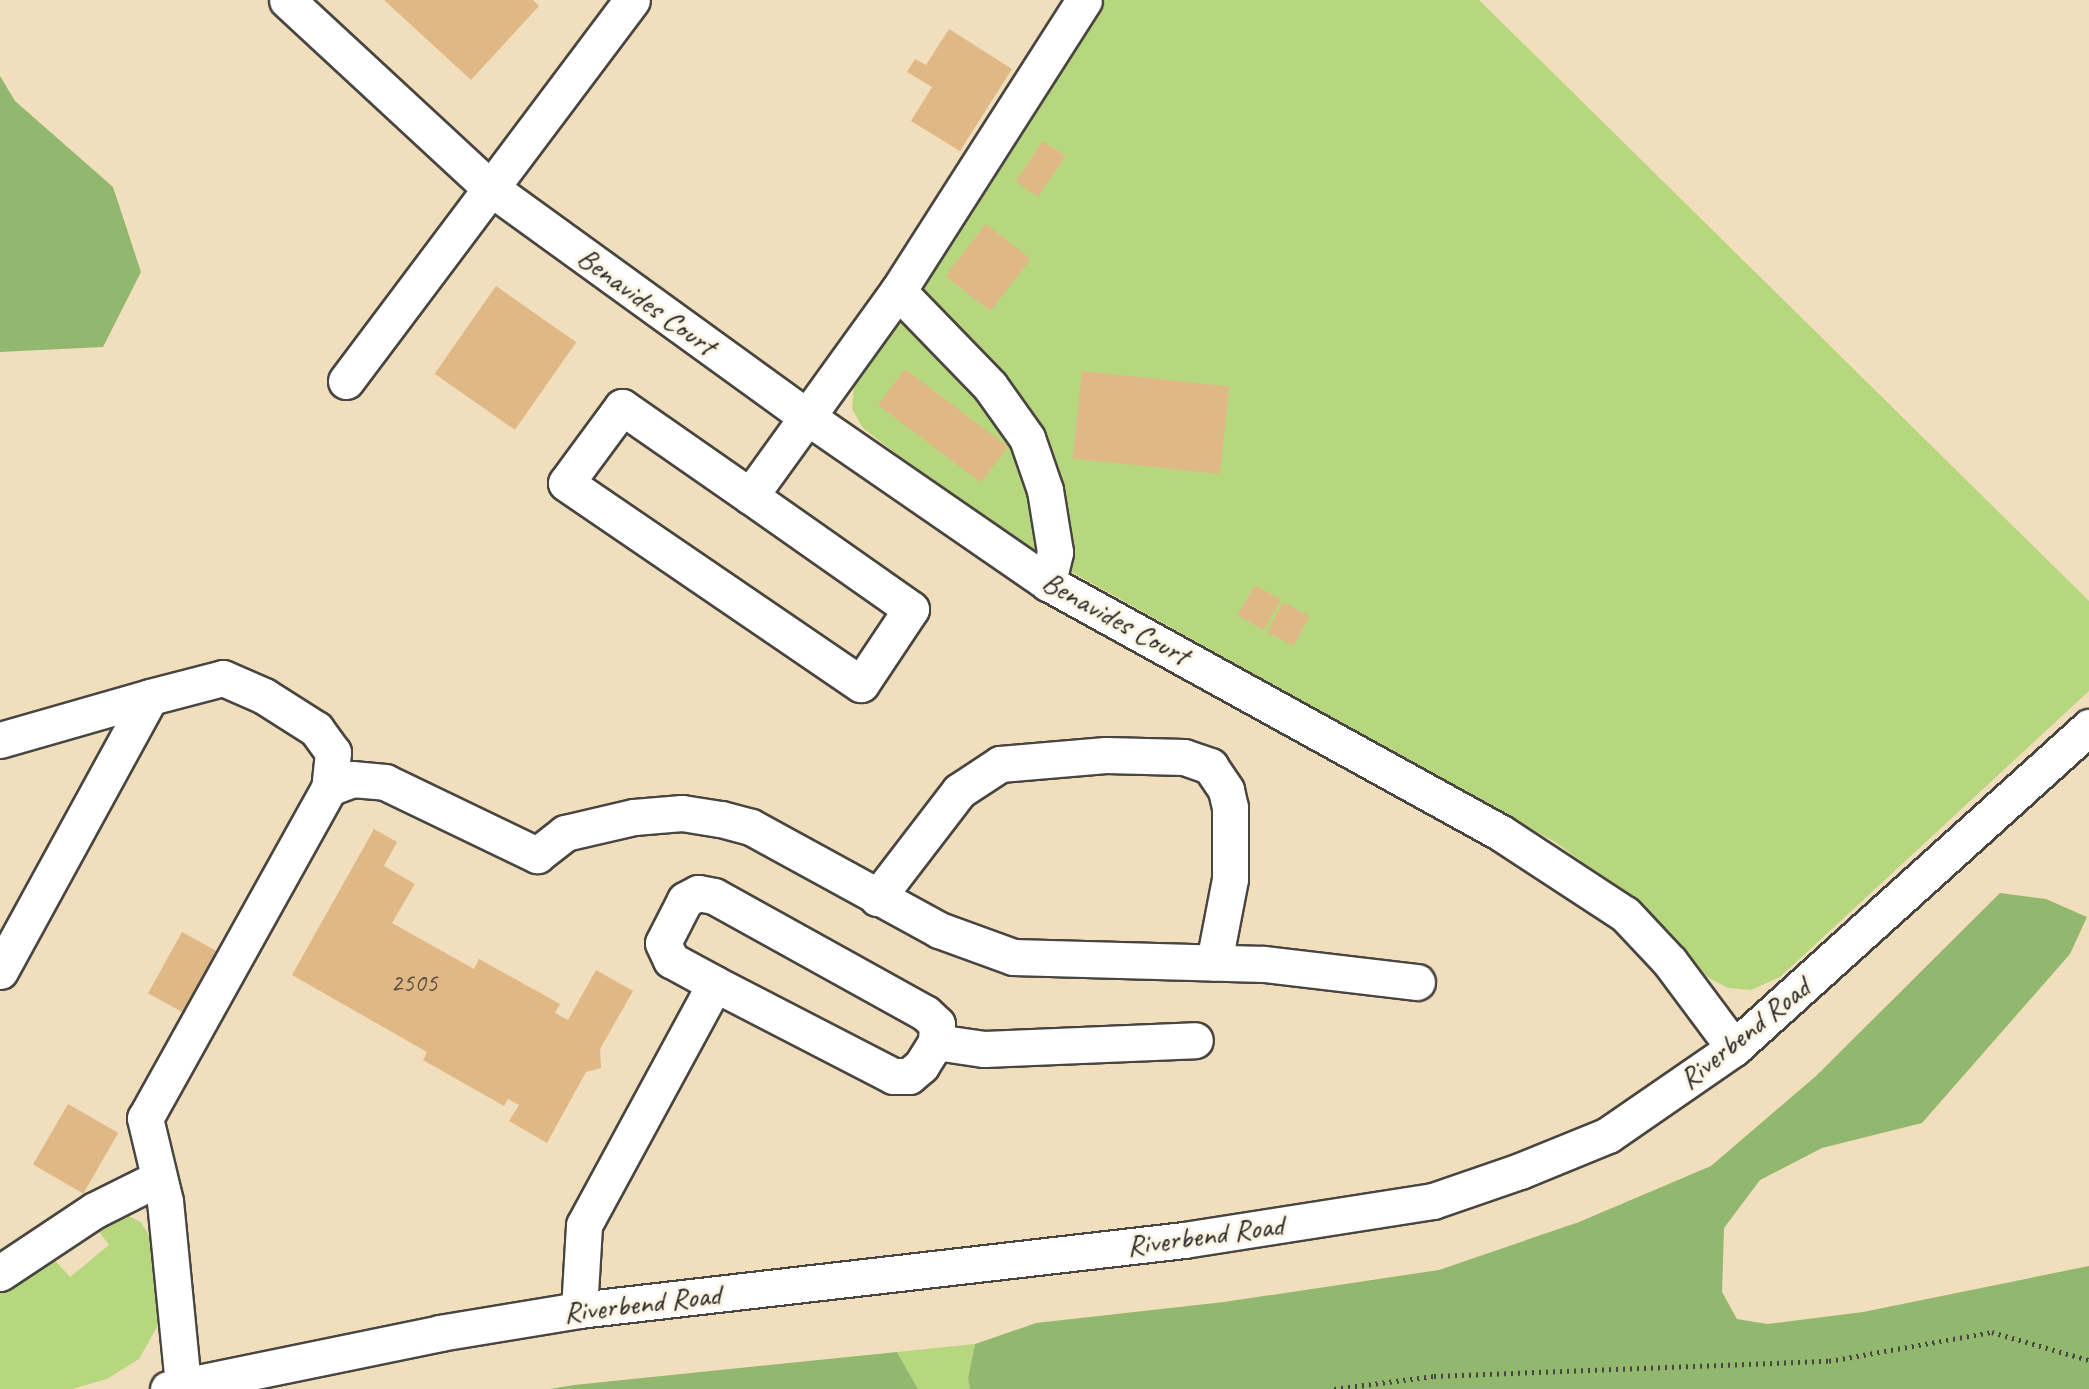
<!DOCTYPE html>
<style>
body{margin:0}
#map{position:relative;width:2089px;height:1389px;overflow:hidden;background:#f1debd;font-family:Caveat,sans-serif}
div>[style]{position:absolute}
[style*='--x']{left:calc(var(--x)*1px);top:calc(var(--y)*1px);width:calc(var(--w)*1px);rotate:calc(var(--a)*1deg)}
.green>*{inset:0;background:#b7d77f}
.forest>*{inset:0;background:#91b86e}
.building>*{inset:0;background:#e0b885;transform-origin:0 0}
.path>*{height:4.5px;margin-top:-2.25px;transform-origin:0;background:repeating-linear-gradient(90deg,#494641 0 2px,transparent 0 7px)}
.roads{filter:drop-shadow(2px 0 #494641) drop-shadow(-2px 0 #494641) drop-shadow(0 2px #494641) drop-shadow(0 -2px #494641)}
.minor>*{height:35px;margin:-17.5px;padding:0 17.5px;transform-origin:17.5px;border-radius:17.5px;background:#fff}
span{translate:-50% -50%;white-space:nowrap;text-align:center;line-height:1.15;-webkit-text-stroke:6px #fcf5e5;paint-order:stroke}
.number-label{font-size:26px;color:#584e42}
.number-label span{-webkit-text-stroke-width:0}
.street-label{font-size:30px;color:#2b2b2b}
</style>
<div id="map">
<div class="green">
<div style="clip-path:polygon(1089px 0,1479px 0,2089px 601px,2089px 691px,1780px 977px,1751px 990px,1728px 988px,1709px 978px,1623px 892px,1555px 842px,1068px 570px,962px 505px,863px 428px,852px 409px,855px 372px)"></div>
<div style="clip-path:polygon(120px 1212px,141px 1222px,153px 1243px,160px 1300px,157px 1327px,139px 1359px,107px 1379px,72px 1389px,0 1389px,0 1289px,49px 1254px,70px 1277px,109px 1245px,94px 1225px)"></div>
<div style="clip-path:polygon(975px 1344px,968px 1378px,970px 1389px,918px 1389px,897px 1352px)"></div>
</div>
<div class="forest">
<div style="clip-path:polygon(0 76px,15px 101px,113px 187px,141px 272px,103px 347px,0 352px)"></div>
<div style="clip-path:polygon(2000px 893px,2046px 899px,2087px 917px,2070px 954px,1922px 1123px,1822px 1148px,1760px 1180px,1724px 1228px,1722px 1292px,1737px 1319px,1767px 1324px,1863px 1312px,2089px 1266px,2089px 1389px,970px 1389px,968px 1378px,975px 1344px,1036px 1323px,1224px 1302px,1439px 1270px,1579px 1222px,1711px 1166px,1816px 1076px)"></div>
<div style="clip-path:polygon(897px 1352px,918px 1389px,550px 1389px,574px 1385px)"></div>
</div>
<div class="building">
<div style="clip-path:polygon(384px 0,533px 0,539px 6px,471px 80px)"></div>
<div style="clip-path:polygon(949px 29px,1012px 69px,960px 151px,911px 121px,932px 87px,907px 72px,915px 59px,926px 65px)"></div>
<div style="left:1043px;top:141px;width:27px;height:49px;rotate:34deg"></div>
<div style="left:986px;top:224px;width:57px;height:66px;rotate:38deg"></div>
<div style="left:496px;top:286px;width:98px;height:107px;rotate:35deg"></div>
<div style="left:905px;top:369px;width:129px;height:45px;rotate:37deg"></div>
<div style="left:1082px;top:371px;width:148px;height:88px;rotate:6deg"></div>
<div style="left:1255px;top:585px;width:30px;height:35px;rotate:30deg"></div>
<div style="left:1283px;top:602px;width:30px;height:34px;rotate:28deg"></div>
<div style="clip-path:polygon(374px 829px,397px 842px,384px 866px,415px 884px,392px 923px,474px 969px,479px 959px,560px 1004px,555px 1013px,568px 1020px,596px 970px,633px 991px,600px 1049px,601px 1068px,586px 1072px,547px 1143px,509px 1121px,519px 1105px,508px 1099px,504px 1106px,423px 1060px,427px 1052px,292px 975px)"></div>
<div style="left:182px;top:932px;width:43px;height:70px;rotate:29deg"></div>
<div style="left:68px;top:1104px;width:58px;height:70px;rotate:30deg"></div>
</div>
<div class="path">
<div style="--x:1334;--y:1389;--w:101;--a:-7.4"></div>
<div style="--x:1434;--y:1376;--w:395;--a:-2.2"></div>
<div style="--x:1829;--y:1361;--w:166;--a:-10.1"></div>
<div style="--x:1992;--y:1332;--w:101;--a:16.1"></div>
</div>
<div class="roads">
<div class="minor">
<div style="--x:287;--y:0;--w:274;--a:42.8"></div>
<div style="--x:488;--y:186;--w:392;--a:35.9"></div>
<div style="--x:806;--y:416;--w:294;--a:34.6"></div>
<div style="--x:1048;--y:583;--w:517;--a:28.89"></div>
<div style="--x:1501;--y:833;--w:148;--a:33.2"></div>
<div style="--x:1625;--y:914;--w:66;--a:46.8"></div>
<div style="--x:1670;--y:962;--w:107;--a:53.3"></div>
<div style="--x:898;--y:291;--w:132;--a:45.9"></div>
<div style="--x:990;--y:386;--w:64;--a:54.6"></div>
<div style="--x:1027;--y:438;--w:55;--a:70.9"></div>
<div style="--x:1045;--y:490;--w:63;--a:80.8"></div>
<div style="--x:1055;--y:552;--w:32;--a:103"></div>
<div style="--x:346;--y:381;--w:476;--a:-53.1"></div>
<div style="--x:750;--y:496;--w:156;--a:-145.2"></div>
<div style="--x:622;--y:407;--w:94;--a:126.4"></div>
<div style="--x:566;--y:483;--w:357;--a:34.3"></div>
<div style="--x:861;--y:684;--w:90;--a:-56.3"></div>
<div style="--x:911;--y:609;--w:197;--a:-144.9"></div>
<div style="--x:750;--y:496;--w:253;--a:-54.2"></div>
<div style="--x:898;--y:291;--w:345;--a:-57.4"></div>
<div style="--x:0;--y:740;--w:156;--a:-16"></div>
<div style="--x:329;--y:788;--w:25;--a:-21"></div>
<div style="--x:352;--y:779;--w:33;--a:5"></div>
<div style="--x:385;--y:782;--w:169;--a:25.7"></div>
<div style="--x:537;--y:855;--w:36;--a:-38"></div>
<div style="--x:565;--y:833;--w:71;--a:-13.1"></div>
<div style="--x:634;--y:817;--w:48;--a:-4.8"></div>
<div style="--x:682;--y:813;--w:39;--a:9"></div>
<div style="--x:721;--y:819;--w:31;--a:15"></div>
<div style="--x:751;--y:827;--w:214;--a:28.7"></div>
<div style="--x:939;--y:930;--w:79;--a:20"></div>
<div style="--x:1013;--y:957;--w:251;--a:1.6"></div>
<div style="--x:1264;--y:964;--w:154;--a:6.7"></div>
<div style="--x:877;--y:898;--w:135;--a:-52.5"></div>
<div style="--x:959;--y:791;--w:49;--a:-33.4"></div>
<div style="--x:1000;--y:764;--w:106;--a:-4.9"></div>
<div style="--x:1106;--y:755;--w:78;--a:1.5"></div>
<div style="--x:1184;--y:757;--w:28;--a:19"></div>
<div style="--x:1210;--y:766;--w:29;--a:56"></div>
<div style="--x:1226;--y:790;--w:17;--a:77"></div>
<div style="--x:1230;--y:807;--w:72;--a:90"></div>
<div style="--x:1230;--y:879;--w:85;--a:100.9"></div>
<div style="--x:0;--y:971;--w:312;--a:-61.3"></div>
<div style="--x:150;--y:697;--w:75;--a:-14.6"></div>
<div style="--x:223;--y:678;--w:45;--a:23.7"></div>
<div style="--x:264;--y:696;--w:62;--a:32.4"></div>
<div style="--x:316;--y:729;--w:29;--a:54"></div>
<div style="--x:333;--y:752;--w:36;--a:96"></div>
<div style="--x:329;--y:788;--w:378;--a:119.1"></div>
<div style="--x:145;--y:1118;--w:85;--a:76.5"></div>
<div style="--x:165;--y:1201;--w:185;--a:84.4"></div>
<div style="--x:936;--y:1042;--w:49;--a:8.3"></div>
<div style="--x:984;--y:1049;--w:211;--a:-2.4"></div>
<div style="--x:0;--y:1273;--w:114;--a:-33.6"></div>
<div style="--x:95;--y:1210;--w:69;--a:-26.6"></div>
<div style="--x:579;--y:1310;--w:85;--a:-86.6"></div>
<div style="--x:584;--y:1225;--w:274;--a:-61.5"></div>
<div style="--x:715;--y:984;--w:200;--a:27.3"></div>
<div style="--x:893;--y:1076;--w:16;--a:0"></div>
<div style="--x:909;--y:1076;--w:16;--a:-40"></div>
<div style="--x:921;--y:1066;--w:28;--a:-58"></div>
<div style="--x:936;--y:1042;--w:18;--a:-87"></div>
<div style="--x:937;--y:1024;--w:16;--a:-137"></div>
<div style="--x:925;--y:1013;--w:241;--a:-151"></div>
<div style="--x:714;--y:896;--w:16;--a:-169"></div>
<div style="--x:698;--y:893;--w:15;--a:152"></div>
<div style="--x:685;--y:900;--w:48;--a:117.1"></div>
<div style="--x:663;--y:943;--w:19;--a:65"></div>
<div style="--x:671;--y:960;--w:50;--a:28.6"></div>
<div style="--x:168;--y:1389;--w:278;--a:-11.6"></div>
<div style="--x:440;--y:1333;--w:141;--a:-9.4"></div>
<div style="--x:579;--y:1310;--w:609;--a:-6.6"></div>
<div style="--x:1184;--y:1240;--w:252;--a:-8.9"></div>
<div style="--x:1433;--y:1201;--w:92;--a:-19"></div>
<div style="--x:1520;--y:1171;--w:95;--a:-22.2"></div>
<div style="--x:1608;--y:1135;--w:153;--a:-34.6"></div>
<div style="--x:1734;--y:1048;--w:479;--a:-42.1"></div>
</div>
</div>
<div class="number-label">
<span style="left:414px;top:983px">2505</span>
</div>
<div class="street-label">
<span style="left:647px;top:301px;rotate:36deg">Benavides Court</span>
<span style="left:1116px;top:618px;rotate:29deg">Benavides Court</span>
<span style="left:1744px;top:1033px;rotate:-39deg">Riverbend Road</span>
<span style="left:1205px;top:1235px;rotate:-8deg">Riverbend Road</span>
<span style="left:642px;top:1303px;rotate:-7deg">Riverbend Road</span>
</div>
</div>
